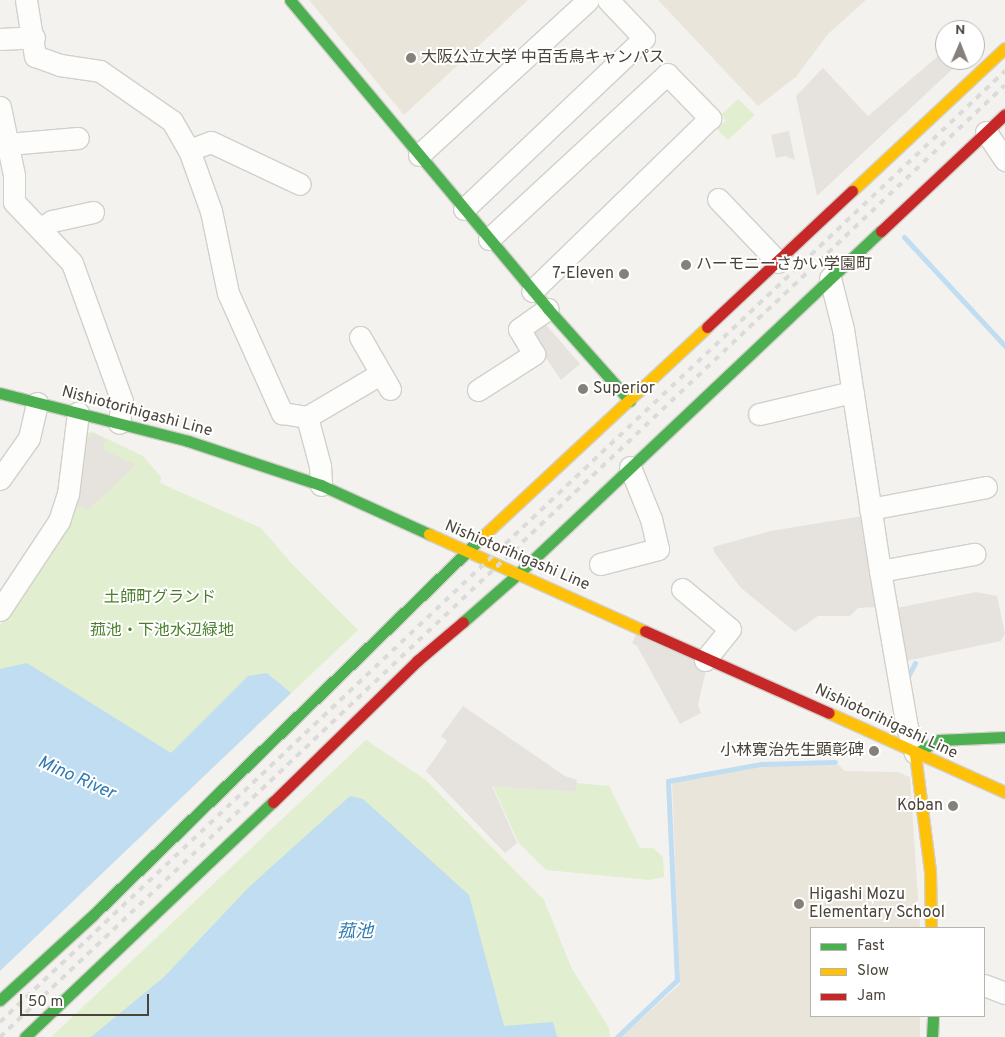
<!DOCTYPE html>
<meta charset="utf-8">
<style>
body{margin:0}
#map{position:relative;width:1005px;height:1037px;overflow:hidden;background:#f4f2ee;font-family:Overpass,"Noto Sans JP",sans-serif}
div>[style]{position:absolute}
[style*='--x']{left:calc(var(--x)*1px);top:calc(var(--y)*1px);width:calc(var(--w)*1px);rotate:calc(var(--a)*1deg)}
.education>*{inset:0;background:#eae5da}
.green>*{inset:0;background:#e1eecf}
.parking>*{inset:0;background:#e6e3df}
.water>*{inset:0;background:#c0ddf1}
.stream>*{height:5px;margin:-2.5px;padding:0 2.5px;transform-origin:2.5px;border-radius:2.5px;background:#c0ddf1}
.roads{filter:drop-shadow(1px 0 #d2d0cb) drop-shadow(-1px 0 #d2d0cb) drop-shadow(0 1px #d2d0cb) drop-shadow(0 -1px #d2d0cb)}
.street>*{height:21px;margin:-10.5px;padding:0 10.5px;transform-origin:10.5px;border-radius:10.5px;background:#fdfdfc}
.fast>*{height:11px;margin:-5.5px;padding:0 5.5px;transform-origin:5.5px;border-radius:5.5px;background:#4caf50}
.slow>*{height:11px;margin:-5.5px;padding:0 5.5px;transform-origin:5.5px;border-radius:5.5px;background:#ffc107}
.jam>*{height:11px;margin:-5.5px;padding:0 5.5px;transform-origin:5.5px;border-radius:5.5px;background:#c62828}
.rail>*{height:4px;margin-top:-2px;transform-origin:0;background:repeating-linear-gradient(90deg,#dbdbda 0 6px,transparent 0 12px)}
.dots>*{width:14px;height:14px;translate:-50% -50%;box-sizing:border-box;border:2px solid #fff;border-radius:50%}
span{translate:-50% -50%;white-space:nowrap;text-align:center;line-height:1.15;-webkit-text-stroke:4px #fff;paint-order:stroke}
.poi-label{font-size:16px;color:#4b4439}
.left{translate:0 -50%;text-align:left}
.right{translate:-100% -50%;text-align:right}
.street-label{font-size:16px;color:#4b4439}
.park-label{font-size:16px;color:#4a7f2a}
.water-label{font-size:18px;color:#2e7ab2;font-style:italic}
.legend{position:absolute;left:810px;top:927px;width:175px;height:90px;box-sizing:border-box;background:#fff;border:1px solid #b7b4b0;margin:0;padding:6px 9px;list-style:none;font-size:15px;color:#4b4439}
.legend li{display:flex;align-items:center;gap:10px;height:25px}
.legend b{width:25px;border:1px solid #b7b4b0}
.north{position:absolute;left:935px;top:20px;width:50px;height:50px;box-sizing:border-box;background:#fff;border:1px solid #b7b4b0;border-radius:50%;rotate:1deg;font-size:14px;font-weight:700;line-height:20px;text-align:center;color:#4b4439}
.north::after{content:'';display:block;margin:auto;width:18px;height:22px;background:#868178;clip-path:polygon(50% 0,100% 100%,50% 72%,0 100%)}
.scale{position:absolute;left:20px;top:994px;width:129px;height:22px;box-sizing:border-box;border:2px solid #4b4439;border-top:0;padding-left:6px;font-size:15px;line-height:18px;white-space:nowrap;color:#4b4439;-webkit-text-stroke:4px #fff;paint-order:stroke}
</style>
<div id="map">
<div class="education">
<div style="clip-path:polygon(309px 0,528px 0,404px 115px)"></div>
<div style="clip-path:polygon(658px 0,866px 0,828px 34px,796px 77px,758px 106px)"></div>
<div style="clip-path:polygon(839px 765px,845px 771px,898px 772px,910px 777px,920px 928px,811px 928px,811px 1016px,920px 1016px,920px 1037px,621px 1037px,680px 984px,672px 782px,761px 766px)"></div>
</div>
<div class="green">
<div style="clip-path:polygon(738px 99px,755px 115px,728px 140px,717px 129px,726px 120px,721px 115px)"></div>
<div style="clip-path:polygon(93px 432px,143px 456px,161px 477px,160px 483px,261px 528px,291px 563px,358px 630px,0 969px,0 625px,61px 539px,75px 507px,84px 433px)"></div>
<div style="clip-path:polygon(366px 740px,426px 780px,544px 900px,571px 967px,609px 1028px,610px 1037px,51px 1037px)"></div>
<div style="clip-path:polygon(577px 783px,609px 786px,640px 848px,653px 848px,663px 857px,664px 877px,649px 880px,546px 870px,518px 842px,493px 786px,576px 792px)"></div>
</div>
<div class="parking">
<div style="clip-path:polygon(945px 50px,945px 60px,962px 60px,817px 196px,796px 96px,823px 68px,868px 116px)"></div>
<div style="clip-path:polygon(789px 131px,795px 160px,785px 156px,776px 158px,771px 135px)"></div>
<div style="clip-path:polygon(542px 320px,580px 364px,561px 380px,531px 336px,532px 327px)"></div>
<div style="clip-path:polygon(93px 433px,106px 440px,102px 449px,136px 465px,88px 510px,76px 506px,86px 441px)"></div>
<div style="clip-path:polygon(863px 516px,877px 607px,858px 608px,850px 616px,818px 616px,795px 632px,741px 588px,714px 552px,713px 547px,770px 531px)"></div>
<div style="clip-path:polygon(976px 592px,997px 596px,1005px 634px,1001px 641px,901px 662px,892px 609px)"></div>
<div style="clip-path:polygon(636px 635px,707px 666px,698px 705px,701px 713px,680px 724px,637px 646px,632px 643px)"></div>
<div style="clip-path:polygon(463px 706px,565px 776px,577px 780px,576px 792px,492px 786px,517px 843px,505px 853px,426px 771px,447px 741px,441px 736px)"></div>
</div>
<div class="water">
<div style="clip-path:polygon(27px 663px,171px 753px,248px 676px,267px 673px,291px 693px,0 971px,0 669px)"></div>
<div style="clip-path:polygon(350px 796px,363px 799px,469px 895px,504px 1026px,553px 1022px,557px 1037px,91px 1037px,164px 977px,248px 888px)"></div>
</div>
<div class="stream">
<div style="--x:904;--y:237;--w:149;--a:47.2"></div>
<div style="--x:907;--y:678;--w:17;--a:-62"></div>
<div style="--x:617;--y:1037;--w:83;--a:-43.5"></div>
<div style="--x:677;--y:980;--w:199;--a:-92.6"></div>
<div style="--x:668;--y:781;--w:95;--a:-10.4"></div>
<div style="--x:761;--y:764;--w:74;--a:-1.5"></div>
</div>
<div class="roads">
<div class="street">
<div style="--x:26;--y:0;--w:57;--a:80.9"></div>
<div style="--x:35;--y:56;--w:27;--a:20"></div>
<div style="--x:60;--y:65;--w:40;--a:8.5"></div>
<div style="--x:100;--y:71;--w:88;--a:34.8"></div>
<div style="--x:172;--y:121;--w:34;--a:60"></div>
<div style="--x:189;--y:150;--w:65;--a:70.2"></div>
<div style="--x:211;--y:211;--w:84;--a:78.3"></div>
<div style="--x:228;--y:293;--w:132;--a:65.8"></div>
<div style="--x:282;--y:413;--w:25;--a:9"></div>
<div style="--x:307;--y:417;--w:51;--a:75.1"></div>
<div style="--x:320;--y:466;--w:19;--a:87"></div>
<div style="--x:0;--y:39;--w:34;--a:-3"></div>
<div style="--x:0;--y:107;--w:69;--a:78.4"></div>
<div style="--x:14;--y:175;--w:27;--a:90"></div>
<div style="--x:14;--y:202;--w:84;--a:46.4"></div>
<div style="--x:72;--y:263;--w:147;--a:70.1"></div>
<div style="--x:122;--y:401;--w:22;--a:98"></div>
<div style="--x:986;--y:132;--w:34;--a:56"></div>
<div style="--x:8;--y:144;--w:70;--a:-4.9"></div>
<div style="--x:189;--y:150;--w:23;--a:-20"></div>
<div style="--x:211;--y:142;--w:98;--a:25.3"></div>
<div style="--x:419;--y:155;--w:229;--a:-42.5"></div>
<div style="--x:718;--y:199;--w:87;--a:46.4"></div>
<div style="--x:464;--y:209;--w:248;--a:-43.5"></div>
<div style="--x:644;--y:38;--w:52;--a:-133.5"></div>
<div style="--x:40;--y:228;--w:14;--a:-30"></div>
<div style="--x:52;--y:221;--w:42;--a:-12.4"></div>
<div style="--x:489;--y:239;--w:243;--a:-42.8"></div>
<div style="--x:667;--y:74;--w:62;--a:45.7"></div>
<div style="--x:710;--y:118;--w:248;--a:135.8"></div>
<div style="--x:830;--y:278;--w:53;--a:75.7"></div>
<div style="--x:843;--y:329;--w:245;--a:81.3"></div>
<div style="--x:880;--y:571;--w:158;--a:80.2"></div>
<div style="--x:907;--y:727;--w:27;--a:73"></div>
<div style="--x:360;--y:337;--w:60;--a:60"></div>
<div style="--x:478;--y:390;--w:67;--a:-32.7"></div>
<div style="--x:534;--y:354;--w:29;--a:-121"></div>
<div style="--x:519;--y:329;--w:35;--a:-35"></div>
<div style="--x:759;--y:414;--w:96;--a:-13.3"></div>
<div style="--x:307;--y:417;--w:85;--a:-30.5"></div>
<div style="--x:0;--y:479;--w:50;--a:-54.7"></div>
<div style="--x:29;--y:438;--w:36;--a:-77"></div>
<div style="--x:870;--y:509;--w:118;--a:-10.7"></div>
<div style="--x:600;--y:564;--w:60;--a:-14.5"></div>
<div style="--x:658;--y:549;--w:31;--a:-103"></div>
<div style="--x:651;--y:519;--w:56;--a:-112"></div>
<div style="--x:880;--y:571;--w:96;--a:-10.3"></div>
<div style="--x:682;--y:589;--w:62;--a:39.8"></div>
<div style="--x:730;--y:629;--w:40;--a:129"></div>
<div style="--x:0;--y:610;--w:107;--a:-56.5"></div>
<div style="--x:59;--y:521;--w:28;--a:-72"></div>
<div style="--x:68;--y:494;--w:82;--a:-83"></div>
<div style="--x:984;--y:985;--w:22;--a:21"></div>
</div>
<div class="fast">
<div style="--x:290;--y:0;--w:403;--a:50.1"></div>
<div style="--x:548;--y:309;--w:123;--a:48.3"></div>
<div style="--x:0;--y:393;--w:194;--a:14.3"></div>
<div style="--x:188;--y:441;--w:140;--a:18.3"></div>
<div style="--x:321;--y:485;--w:119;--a:24.4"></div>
<div style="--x:463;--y:622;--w:74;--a:-41.2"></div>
<div style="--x:519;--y:573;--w:498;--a:-43.4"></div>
<div style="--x:915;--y:754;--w:27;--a:-31"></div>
<div style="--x:938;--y:740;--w:67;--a:-2.6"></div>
<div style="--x:0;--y:1000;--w:126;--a:-42.4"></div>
<div style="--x:93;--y:915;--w:542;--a:-44.18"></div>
<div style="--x:25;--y:1037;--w:342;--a:-43.5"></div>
<div style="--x:932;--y:1037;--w:21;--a:-87"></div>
</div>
<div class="slow">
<div style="--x:852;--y:191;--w:209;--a:-43.1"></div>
<div style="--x:429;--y:534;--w:237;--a:24.2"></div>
<div style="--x:482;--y:537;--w:308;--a:-43"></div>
<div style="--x:829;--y:713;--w:193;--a:24.2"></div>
<div style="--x:915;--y:754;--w:118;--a:82.7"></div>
<div style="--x:930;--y:871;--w:57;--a:89"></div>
</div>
<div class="jam">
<div style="--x:881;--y:231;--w:170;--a:-43.3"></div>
<div style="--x:707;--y:327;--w:199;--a:-43.2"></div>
<div style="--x:645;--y:631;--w:201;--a:24"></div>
<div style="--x:273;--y:802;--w:202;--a:-44.4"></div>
<div style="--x:417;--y:661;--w:60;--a:-40.3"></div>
</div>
</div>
<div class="rail">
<div style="--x:0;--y:1022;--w:1384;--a:-43.42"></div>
<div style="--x:0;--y:1037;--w:1384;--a:-43.45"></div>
</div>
<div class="dots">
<div style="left:411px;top:58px;background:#868178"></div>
<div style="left:686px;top:265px;background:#868178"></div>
<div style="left:624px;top:274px;background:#868178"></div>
<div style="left:583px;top:389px;background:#868178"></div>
<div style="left:874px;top:751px;background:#868178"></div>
<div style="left:953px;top:806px;background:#868178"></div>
<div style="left:799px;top:904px;background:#868178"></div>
</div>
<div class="poi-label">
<span class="left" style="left:421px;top:58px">大阪公立大学 中百舌鳥キャンパス</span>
<span class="left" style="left:696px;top:265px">ハーモニーさかい学園町</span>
<span class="right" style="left:614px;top:274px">7-Eleven</span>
<span class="left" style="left:593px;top:389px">Superior</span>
<span class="right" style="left:864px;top:751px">小林寛治先生顕彰碑</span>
<span class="right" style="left:943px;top:806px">Koban</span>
<span class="left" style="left:809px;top:904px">Higashi Mozu<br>Elementary School</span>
</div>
<div class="street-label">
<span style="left:137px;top:412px;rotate:15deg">Nishiotorihigashi Line</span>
<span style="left:517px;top:556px;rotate:23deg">Nishiotorihigashi Line</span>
<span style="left:886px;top:722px;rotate:25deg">Nishiotorihigashi Line</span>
</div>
<div class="park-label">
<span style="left:160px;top:598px">土師町グランド</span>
<span style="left:162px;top:631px">菰池・下池水辺緑地</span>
</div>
<div class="water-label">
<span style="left:76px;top:779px;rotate:24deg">Mino River</span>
<span style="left:355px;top:933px">菰池</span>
</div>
<ul class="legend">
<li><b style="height:6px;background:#4caf50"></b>Fast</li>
<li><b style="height:6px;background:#ffc107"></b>Slow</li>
<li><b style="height:6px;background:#c62828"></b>Jam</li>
</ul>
<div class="north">N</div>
<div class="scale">50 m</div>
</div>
